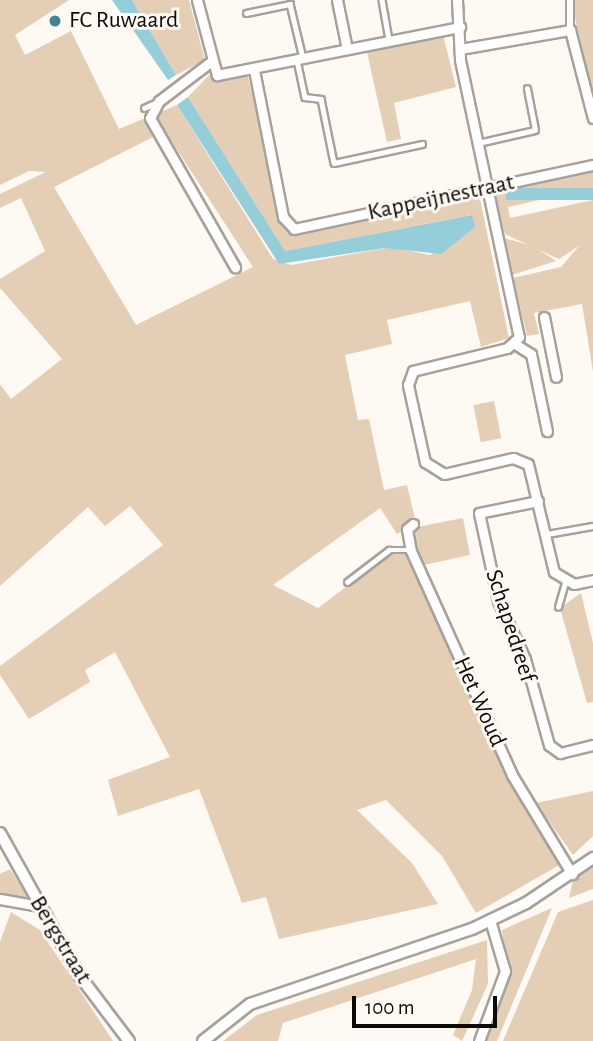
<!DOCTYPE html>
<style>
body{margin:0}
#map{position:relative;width:593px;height:1041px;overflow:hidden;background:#fff9f4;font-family:"Alegreya Sans",sans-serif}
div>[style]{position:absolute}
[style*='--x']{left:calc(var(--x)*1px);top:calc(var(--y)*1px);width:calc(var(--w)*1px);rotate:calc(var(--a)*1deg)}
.green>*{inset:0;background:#e4ceb6;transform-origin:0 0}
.water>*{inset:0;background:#95ced8;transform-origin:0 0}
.roads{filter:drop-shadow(2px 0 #a6a19b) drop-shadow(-2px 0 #a6a19b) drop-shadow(0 2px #a6a19b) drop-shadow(0 -2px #a6a19b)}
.service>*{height:4.5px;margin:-2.25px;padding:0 2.25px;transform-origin:2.25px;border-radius:2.25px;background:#fff}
.pedestrian>*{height:6px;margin:-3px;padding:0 3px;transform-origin:3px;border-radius:3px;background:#fff}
.minor>*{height:9px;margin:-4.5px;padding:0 4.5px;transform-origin:4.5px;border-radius:4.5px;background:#fff}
.tertiary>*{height:10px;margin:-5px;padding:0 5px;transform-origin:5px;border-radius:5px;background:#fff}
.dots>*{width:19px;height:19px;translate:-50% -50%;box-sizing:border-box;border:4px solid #fff9f4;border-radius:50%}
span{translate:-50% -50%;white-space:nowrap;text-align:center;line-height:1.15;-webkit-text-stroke:6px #fff9f4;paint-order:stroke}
.poi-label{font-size:24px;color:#0d0b09}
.left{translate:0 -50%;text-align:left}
.street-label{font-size:24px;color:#0d0b09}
.scale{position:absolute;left:352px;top:996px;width:145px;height:32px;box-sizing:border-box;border:4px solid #0d0b09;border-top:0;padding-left:9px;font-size:21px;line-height:24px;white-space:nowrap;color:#0d0b09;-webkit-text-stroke:5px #fff9f4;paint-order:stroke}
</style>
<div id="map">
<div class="green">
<div style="clip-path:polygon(evenodd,0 0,69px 0,15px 35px,25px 55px,71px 31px,119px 129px,177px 105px,273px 259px,291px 265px,391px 247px,430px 255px,475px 227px,471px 215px,285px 251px,188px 97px,211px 73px,217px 79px,247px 73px,285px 230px,471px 195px,480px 199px,509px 338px,481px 347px,470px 301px,387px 320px,392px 344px,345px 355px,358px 420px,369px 419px,384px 490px,407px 485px,417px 527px,463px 518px,470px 555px,424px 565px,407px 528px,397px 534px,380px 508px,273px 585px,318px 608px,391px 553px,405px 554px,515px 787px,563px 863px,476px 913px,442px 856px,386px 800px,357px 810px,412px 863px,438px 904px,279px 939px,266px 897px,242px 903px,199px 789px,118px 816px,108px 780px,170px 757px,115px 652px,85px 670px,90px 682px,29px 719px,0 675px,0 666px,163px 545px,130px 506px,105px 526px,88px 507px,0 586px,0 384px,11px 399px,62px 359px,0 288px,0 279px,45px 251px,21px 198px,0 208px,0 194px,46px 172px,29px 171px,0 185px,0 0,165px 131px,253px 267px,136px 325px,54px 187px,165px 131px)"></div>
<div style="clip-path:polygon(132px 0,189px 0,205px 60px,176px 75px)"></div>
<div style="clip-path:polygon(572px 0,593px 0,593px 101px,577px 27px)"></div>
<div style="clip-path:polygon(442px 31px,456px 87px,394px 103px,401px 139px,387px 142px,366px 48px)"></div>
<div style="clip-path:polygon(593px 168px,593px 188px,508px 207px,510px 218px,593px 200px,593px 372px,582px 304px,534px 313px,539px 334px,527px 336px,513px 278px,561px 267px,579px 246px,559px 259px,505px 234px,492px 190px)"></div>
<div style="clip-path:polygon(504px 238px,533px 246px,556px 261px,512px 275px)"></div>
<div style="left:494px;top:401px;width:38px;height:21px;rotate:79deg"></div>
<div style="clip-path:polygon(581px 593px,593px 643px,593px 702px,587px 703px,560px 608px)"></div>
<div style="clip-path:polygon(593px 791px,593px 836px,573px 855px,536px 803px)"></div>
<div style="clip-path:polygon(593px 865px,593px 889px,569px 898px,573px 880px)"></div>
<div style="clip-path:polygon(10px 869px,27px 896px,17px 901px,0 894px,0 874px)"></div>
<div style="clip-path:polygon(593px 900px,593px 1041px,503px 1041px,558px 912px)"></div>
<div style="clip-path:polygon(552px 908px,497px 1041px,485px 1041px,509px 980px,502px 930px)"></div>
<div style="clip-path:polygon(11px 912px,40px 930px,113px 1041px,0 1041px,0 942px)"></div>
<div style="clip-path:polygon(487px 940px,488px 984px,462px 1041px,453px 1035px,472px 990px,476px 959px,283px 1023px,278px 1041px,223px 1041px,257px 1015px)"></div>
</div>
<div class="water">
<div style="clip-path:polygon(112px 0,132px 0,176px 75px,168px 80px)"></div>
<div style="clip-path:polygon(188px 97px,285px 251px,472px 215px,475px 227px,441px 254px,385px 248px,279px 264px,177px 105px)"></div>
<div style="left:593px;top:188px;width:12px;height:87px;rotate:90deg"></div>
</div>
<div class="roads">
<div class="service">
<div style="--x:382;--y:0;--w:40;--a:80"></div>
<div style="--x:246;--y:13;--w:45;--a:-11.6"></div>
<div style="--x:290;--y:4;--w:56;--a:76.5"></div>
<div style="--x:297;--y:60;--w:38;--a:78"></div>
<div style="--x:305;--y:97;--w:16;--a:7"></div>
<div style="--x:321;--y:99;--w:65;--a:78.5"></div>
<div style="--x:334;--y:163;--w:90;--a:-12.2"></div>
<div style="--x:144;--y:108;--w:12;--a:-24"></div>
<div style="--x:478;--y:143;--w:58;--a:-12.8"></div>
<div style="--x:535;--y:130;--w:42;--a:-101"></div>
<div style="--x:547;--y:534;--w:47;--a:-9.9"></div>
<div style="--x:347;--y:582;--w:53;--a:-37.3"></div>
<div style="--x:389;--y:550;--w:21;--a:0"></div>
<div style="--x:558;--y:607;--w:26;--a:-74"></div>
</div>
<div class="pedestrian">
<div style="--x:570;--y:30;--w:30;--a:-90"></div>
</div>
<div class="minor">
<div style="--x:197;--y:0;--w:78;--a:75.1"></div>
<div style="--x:217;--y:75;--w:248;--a:-11.2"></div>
<div style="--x:337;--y:0;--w:50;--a:78.5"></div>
<div style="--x:457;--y:0;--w:60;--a:87.1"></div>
<div style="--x:460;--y:60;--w:283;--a:78"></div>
<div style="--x:519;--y:337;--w:16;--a:137"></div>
<div style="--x:507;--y:348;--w:97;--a:166.3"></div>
<div style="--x:413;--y:371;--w:15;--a:110"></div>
<div style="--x:408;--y:385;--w:79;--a:77.6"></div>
<div style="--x:425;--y:462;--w:22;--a:32"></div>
<div style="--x:444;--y:474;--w:71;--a:-13.1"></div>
<div style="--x:513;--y:458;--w:16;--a:22"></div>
<div style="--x:528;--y:464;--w:111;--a:76.5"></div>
<div style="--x:554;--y:572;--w:23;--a:31"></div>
<div style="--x:574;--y:584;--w:19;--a:-12"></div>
<div style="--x:460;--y:49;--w:112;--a:-9.8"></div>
<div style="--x:570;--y:30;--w:91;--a:75.4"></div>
<div style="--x:209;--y:63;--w:63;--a:142.8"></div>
<div style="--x:159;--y:101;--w:19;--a:118"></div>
<div style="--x:150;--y:118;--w:172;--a:60.3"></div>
<div style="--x:254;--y:70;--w:150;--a:78.8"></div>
<div style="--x:283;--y:217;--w:16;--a:47"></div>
<div style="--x:294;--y:229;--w:306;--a:-12.1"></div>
<div style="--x:544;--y:317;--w:61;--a:78.7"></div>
<div style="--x:515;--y:344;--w:19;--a:32"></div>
<div style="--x:531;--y:354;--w:79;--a:78.3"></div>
<div style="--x:538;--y:501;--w:60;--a:168.5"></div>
<div style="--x:479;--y:513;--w:90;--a:77.8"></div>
<div style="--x:498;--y:601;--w:64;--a:65"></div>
<div style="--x:525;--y:659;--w:89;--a:74.4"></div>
<div style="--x:549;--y:745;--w:14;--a:36"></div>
<div style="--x:560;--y:753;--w:34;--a:-14"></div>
<div style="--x:413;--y:524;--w:8;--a:140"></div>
<div style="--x:407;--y:529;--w:22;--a:80"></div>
<div style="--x:411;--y:551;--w:246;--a:65.7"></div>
<div style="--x:512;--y:775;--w:116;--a:58.8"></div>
<div style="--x:0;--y:899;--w:40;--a:10"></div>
<div style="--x:479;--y:1041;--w:75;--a:-69.6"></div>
<div style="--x:505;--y:971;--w:53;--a:-106.4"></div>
</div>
<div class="tertiary">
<div style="--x:0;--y:833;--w:162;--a:60.9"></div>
<div style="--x:79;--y:975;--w:83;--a:52.9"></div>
<div style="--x:203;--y:1041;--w:60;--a:-38.2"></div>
<div style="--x:250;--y:1004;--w:234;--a:-18.7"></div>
<div style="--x:472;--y:929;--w:60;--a:-25.7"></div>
<div style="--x:526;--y:903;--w:81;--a:-33.9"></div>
</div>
</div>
<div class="dots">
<div style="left:55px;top:21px;background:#408691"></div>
</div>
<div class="poi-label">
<span class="left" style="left:69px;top:21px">FC Ruwaard</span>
</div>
<div class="street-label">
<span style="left:441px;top:198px;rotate:-12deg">Kappeijnestraat</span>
<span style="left:510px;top:626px;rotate:72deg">Schapedreef</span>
<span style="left:479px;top:702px;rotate:66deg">Het Woud</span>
<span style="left:60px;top:940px;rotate:59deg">Bergstraat</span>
</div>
<div class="scale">100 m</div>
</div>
